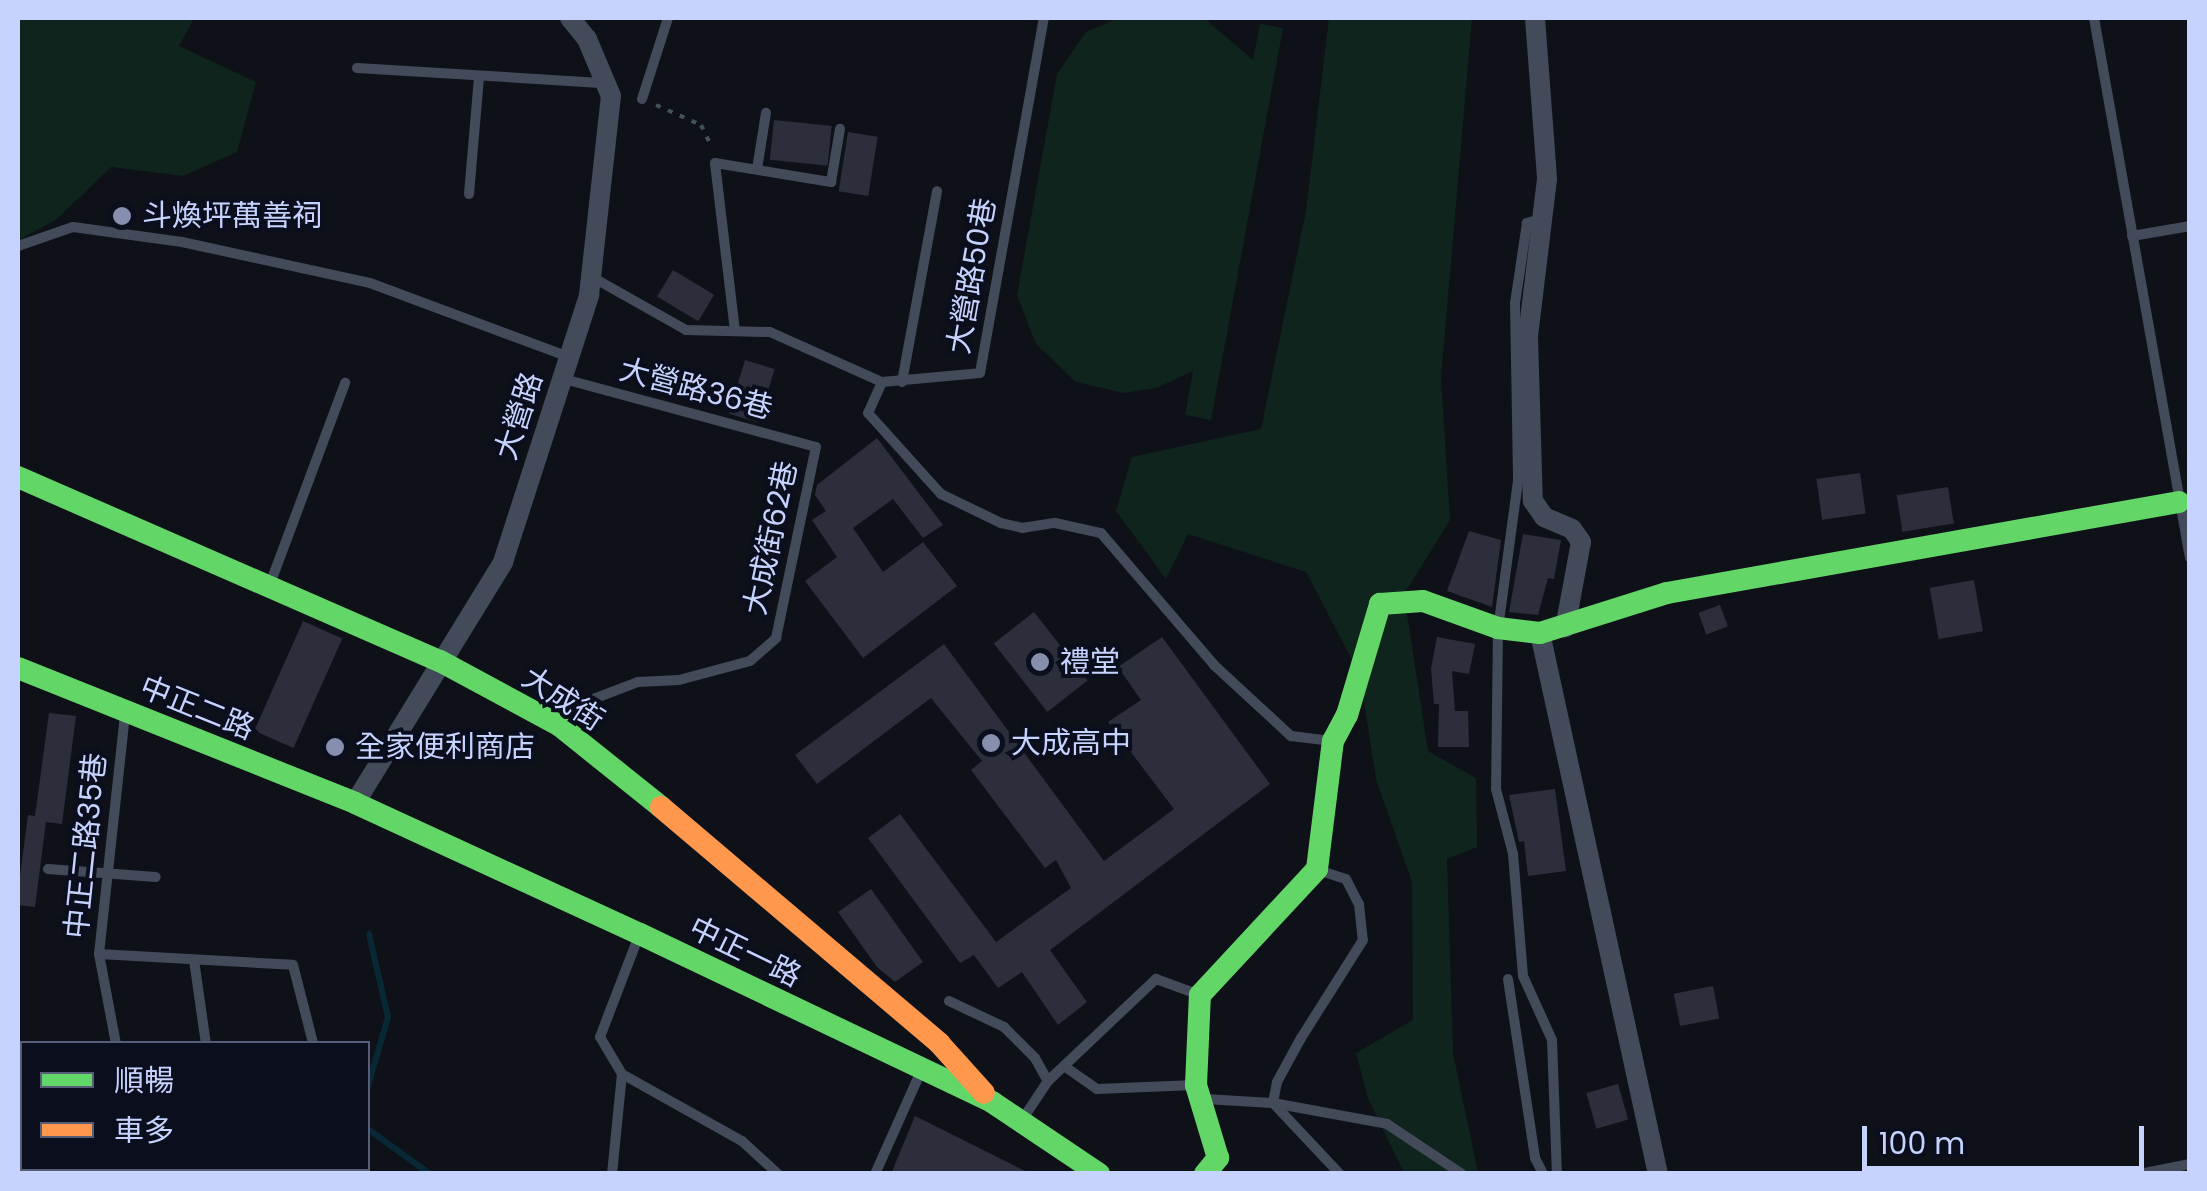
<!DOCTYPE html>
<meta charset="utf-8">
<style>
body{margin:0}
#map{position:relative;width:2207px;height:1191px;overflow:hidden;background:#0f1119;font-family:Poppins,"Noto Sans TC",sans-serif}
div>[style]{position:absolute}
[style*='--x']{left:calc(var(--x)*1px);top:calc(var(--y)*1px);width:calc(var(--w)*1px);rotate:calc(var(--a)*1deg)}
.green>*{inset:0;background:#0e241d}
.stream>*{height:6px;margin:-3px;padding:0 3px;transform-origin:3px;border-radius:3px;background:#092836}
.building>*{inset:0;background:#2c2e3c;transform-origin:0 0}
.path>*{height:4px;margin-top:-2px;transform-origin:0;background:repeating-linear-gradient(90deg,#405458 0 5px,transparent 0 13px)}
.lane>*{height:10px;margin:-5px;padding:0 5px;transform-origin:5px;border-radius:5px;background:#434a5a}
.street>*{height:20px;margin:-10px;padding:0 10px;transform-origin:10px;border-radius:10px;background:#434a5a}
.fast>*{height:22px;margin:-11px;padding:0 11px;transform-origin:11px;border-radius:11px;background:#63d668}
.slow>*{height:22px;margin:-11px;padding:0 11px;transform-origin:11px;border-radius:11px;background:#ff974d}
.dots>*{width:28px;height:28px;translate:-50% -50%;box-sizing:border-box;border:5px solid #0b0e1d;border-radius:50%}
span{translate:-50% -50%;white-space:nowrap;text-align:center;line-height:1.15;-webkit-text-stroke:8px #0b0e1d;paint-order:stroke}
.poi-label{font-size:30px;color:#c7d3ff}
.left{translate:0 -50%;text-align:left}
.street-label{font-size:30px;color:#c7d3ff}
.frame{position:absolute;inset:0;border:20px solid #c7d3ff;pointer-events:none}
.legend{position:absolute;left:20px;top:1041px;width:350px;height:130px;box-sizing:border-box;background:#0b0e1d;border:2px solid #565d77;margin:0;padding:12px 18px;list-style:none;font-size:30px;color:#c7d3ff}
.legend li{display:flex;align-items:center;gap:20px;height:50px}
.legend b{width:50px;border:2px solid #565d77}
.scale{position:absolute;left:1862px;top:1126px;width:282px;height:45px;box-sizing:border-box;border:5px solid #c7d3ff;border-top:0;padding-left:12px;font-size:30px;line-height:35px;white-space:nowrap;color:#c7d3ff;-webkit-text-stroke:8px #0b0e1d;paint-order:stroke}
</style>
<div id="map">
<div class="green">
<div style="clip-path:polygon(18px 18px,194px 18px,179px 46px,256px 82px,237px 152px,183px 176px,111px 167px,56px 220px,18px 240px)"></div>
<div style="clip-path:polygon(1119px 18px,1204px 18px,1253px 60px,1260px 24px,1283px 28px,1211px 420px,1185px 415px,1193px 371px,1156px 388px,1124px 393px,1076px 382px,1036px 344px,1017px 295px,1057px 74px,1086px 32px)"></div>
<div style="clip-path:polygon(1329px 18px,1472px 18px,1441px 378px,1450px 520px,1404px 594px,1428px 751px,1476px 778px,1477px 847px,1447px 859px,1453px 1053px,1478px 1173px,1404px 1173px,1368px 1098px,1356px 1053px,1413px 1020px,1412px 882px,1376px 779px,1360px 675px,1306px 572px,1188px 534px,1166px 579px,1116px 511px,1132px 457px,1261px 429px,1306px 211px)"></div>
</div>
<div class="stream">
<div style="--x:368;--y:1086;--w:72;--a:-73.8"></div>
<div style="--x:388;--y:1017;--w:85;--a:-102.9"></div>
<div style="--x:368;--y:1129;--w:77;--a:36"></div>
<div style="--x:288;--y:1174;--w:6;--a:-72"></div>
</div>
<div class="building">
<div style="left:774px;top:120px;width:58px;height:40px;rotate:6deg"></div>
<div style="left:848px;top:132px;width:30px;height:60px;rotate:9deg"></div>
<div style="left:673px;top:270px;width:48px;height:31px;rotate:31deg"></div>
<div style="left:745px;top:360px;width:31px;height:56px;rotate:17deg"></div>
<div style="clip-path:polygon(877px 438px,943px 525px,923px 538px,893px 499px,853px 528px,883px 572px,923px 542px,957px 586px,863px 658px,805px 581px,837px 557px,812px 520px,826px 511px,815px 495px,817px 485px)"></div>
<div style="left:1860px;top:473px;width:41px;height:44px;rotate:82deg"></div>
<div style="left:1948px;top:487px;width:37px;height:52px;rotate:81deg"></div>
<div style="clip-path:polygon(1469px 531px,1501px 540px,1492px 607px,1447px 591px)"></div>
<div style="clip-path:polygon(1523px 534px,1561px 540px,1554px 579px,1548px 578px,1538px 615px,1509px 612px)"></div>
<div style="left:1974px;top:580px;width:52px;height:45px;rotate:80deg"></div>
<div style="left:1720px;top:605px;width:23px;height:23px;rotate:70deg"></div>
<div style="left:1034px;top:612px;width:87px;height:51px;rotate:52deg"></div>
<div style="left:303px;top:621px;width:43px;height:120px;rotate:24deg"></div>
<div style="clip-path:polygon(1162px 637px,1270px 784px,1050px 950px,1087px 1002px,1058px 1025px,1022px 972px,998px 988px,974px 955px,960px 963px,868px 838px,900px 814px,996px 942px,1071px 888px,1056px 860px,1045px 868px,971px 770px,982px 761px,931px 698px,817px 784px,795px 755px,944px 644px,1104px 861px,1174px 809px,1108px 722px,1141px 700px,1118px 667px)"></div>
<div style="clip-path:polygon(1437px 637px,1475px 644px,1469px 674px,1452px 671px,1455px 711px,1468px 711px,1469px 747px,1438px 747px,1439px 704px,1434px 704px,1431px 669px)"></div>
<div style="clip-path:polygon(49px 713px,76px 716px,62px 824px,46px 822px,35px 907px,18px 905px,18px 891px,28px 815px,35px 816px)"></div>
<div style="clip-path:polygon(1555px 789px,1566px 871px,1528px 876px,1524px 841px,1519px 842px,1509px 795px)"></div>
<div style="clip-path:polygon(871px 889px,923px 962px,895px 982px,877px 967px,838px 912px)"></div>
<div style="left:1713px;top:986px;width:33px;height:40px;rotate:79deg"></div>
<div style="left:1618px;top:1084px;width:37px;height:33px;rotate:74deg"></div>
<div style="clip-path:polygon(915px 1116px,1031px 1174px,891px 1174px)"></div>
</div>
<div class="path">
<div style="--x:656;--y:105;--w:49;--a:24"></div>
<div style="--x:701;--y:125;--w:25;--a:64"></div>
</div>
<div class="lane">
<div style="--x:2094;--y:18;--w:548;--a:79.92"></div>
<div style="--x:357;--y:68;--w:248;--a:3.5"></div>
<div style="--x:642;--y:99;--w:85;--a:-72.2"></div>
<div style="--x:757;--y:169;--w:57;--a:-80.9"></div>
<div style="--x:469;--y:194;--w:116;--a:-85.1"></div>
<div style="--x:1541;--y:219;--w:15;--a:164"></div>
<div style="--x:1527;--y:223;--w:81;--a:98.5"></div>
<div style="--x:1515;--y:303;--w:178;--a:89"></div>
<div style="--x:1518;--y:481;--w:148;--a:97.7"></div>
<div style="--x:1498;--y:628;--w:161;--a:90.7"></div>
<div style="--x:1496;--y:789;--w:67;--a:75.3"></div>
<div style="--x:1513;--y:854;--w:122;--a:85.3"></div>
<div style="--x:1523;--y:976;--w:70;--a:65.6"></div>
<div style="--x:1552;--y:1040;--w:134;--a:87.9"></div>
<div style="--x:2132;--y:236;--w:59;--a:-9.8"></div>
<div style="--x:18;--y:246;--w:58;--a:-19.1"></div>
<div style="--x:73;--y:227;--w:110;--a:7.8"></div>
<div style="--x:182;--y:242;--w:192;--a:12.3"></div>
<div style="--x:370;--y:283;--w:212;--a:20.4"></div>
<div style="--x:592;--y:277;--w:108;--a:29.4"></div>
<div style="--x:686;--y:330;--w:84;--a:1.4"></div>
<div style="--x:770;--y:332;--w:123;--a:24.1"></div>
<div style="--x:882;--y:382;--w:98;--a:-5.2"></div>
<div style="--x:980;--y:373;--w:361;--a:-79.8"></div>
<div style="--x:735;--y:331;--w:169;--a:-96.8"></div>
<div style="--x:715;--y:163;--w:118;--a:9.3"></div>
<div style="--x:831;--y:182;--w:54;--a:-80.4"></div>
<div style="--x:882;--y:382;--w:34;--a:114"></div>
<div style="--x:868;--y:413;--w:109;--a:48"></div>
<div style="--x:941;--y:494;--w:67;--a:25.8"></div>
<div style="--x:1001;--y:523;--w:22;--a:13"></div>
<div style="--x:1022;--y:528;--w:33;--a:-9"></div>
<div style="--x:1055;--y:523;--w:47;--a:12.3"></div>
<div style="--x:1101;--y:533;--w:174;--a:49.4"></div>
<div style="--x:1214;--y:665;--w:105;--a:42.7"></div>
<div style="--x:1291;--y:736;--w:39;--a:7"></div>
<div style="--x:902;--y:382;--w:194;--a:-79.6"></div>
<div style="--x:270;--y:584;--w:215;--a:-69.5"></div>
<div style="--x:561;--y:725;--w:31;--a:-45"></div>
<div style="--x:583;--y:703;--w:59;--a:-20.9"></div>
<div style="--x:638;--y:682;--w:41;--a:-2.8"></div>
<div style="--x:679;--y:680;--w:73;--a:-15"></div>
<div style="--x:750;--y:661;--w:35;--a:-41"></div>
<div style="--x:776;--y:638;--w:195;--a:-78.2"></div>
<div style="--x:816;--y:447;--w:261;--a:-164.9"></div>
<div style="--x:48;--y:869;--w:108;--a:4.2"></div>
<div style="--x:1318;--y:870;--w:29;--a:18"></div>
<div style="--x:1346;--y:879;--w:28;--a:63"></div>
<div style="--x:1359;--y:904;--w:36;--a:84"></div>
<div style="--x:1363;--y:940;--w:116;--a:122.3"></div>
<div style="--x:1301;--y:1038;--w:50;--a:118.6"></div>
<div style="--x:1277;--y:1082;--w:21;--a:101"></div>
<div style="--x:1273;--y:1103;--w:98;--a:46.7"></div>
<div style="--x:99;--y:954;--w:194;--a:3.2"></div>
<div style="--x:293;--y:965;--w:81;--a:75.6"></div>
<div style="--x:194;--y:960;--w:85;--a:81.9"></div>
<div style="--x:1508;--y:979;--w:181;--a:81.4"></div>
<div style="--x:1535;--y:1158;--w:18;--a:63"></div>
<div style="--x:949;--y:1001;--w:61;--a:25.3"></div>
<div style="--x:1004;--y:1027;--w:44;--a:45"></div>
<div style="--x:1035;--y:1058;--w:26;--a:61"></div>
<div style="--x:116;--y:1044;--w:92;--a:-100.7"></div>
<div style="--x:99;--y:954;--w:242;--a:-83.8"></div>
<div style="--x:1064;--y:1066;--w:40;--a:34.9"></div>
<div style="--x:1097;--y:1089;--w:98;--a:-2.3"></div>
<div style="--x:622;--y:1074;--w:137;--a:29.2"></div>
<div style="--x:742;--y:1141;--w:49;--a:42.5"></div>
<div style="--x:1205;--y:1099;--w:68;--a:3.4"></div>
<div style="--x:1273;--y:1103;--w:116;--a:10.4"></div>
<div style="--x:1387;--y:1124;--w:90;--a:33.7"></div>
<div style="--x:1022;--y:1120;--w:47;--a:-56.3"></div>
<div style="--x:1048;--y:1081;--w:149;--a:-43.4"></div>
<div style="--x:1156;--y:979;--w:47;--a:20"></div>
<div style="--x:155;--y:1174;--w:11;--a:-34"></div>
<div style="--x:612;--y:1174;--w:100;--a:-84.3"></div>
<div style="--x:622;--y:1074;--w:43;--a:-120.7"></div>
<div style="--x:600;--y:1037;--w:106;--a:-69"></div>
<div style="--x:875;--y:1174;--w:113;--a:-65.9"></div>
<div style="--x:2140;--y:1174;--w:51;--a:-11.3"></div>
</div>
<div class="street">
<div style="--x:1535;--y:18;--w:161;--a:85.7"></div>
<div style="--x:1547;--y:179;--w:159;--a:96.9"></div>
<div style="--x:1528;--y:337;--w:164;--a:88.3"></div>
<div style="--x:1533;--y:501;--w:19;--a:55"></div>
<div style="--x:1544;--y:517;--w:30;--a:23"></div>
<div style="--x:1572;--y:529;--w:16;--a:55"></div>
<div style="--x:1581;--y:542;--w:87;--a:100.5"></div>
<div style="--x:1540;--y:633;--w:554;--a:77.7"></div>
<div style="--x:355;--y:803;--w:283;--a:-58.4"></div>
<div style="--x:503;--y:562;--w:281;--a:-72.1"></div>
<div style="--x:589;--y:295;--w:200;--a:-83.7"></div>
<div style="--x:611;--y:96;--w:62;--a:-112.8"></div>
<div style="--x:587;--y:39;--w:27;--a:-129"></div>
</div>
<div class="fast">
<div style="--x:18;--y:477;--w:460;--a:23.6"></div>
<div style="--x:440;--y:661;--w:136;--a:28.4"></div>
<div style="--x:560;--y:726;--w:129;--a:38.7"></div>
<div style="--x:18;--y:668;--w:363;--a:21.8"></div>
<div style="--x:355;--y:803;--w:314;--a:24.7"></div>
<div style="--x:640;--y:934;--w:390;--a:25.5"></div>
<div style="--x:992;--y:1102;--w:129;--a:33.9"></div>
<div style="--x:1205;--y:1174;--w:21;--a:-51"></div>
<div style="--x:1218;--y:1158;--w:76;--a:-106.8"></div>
<div style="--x:1196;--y:1085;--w:90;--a:-87.5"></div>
<div style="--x:1200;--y:995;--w:172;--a:-47.1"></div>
<div style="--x:1317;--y:869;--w:129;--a:-82.9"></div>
<div style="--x:1333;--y:741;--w:30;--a:-62"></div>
<div style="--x:1347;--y:715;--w:116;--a:-73.4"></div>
<div style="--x:1380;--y:604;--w:43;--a:-4"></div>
<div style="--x:1423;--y:601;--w:80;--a:19.8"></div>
<div style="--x:1498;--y:628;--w:42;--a:6.8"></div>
<div style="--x:1540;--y:633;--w:133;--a:-17.5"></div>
<div style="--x:1667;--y:593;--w:520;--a:-10.08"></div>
</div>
<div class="slow">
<div style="--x:661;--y:807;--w:365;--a:40.3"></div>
<div style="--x:939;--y:1043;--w:67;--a:48"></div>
</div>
<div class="dots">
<div style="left:122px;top:216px;background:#878fae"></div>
<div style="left:1040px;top:662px;background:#878fae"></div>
<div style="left:991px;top:743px;background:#878fae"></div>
<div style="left:335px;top:747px;background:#878fae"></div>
</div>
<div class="poi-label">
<span class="left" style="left:142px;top:216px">斗煥坪萬善祠</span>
<span class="left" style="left:1060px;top:662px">禮堂</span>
<span class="left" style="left:1011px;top:743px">大成高中</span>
<span class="left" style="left:355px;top:747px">全家便利商店</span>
</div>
<div class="street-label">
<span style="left:972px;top:276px;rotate:-80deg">大營路50巷</span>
<span style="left:696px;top:389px;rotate:15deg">大營路36巷</span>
<span style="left:519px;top:416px;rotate:-72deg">大營路</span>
<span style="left:771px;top:538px;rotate:-78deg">大成街62巷</span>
<span style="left:563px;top:699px;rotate:33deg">大成街</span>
<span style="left:197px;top:708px;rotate:22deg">中正二路</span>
<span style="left:86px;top:846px;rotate:-84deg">中正二路35巷</span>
<span style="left:745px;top:952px;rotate:26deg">中正一路</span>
</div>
<div class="frame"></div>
<ul class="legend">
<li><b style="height:12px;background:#63d668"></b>順暢</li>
<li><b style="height:12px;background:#ff974d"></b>車多</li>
</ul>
<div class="scale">100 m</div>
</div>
